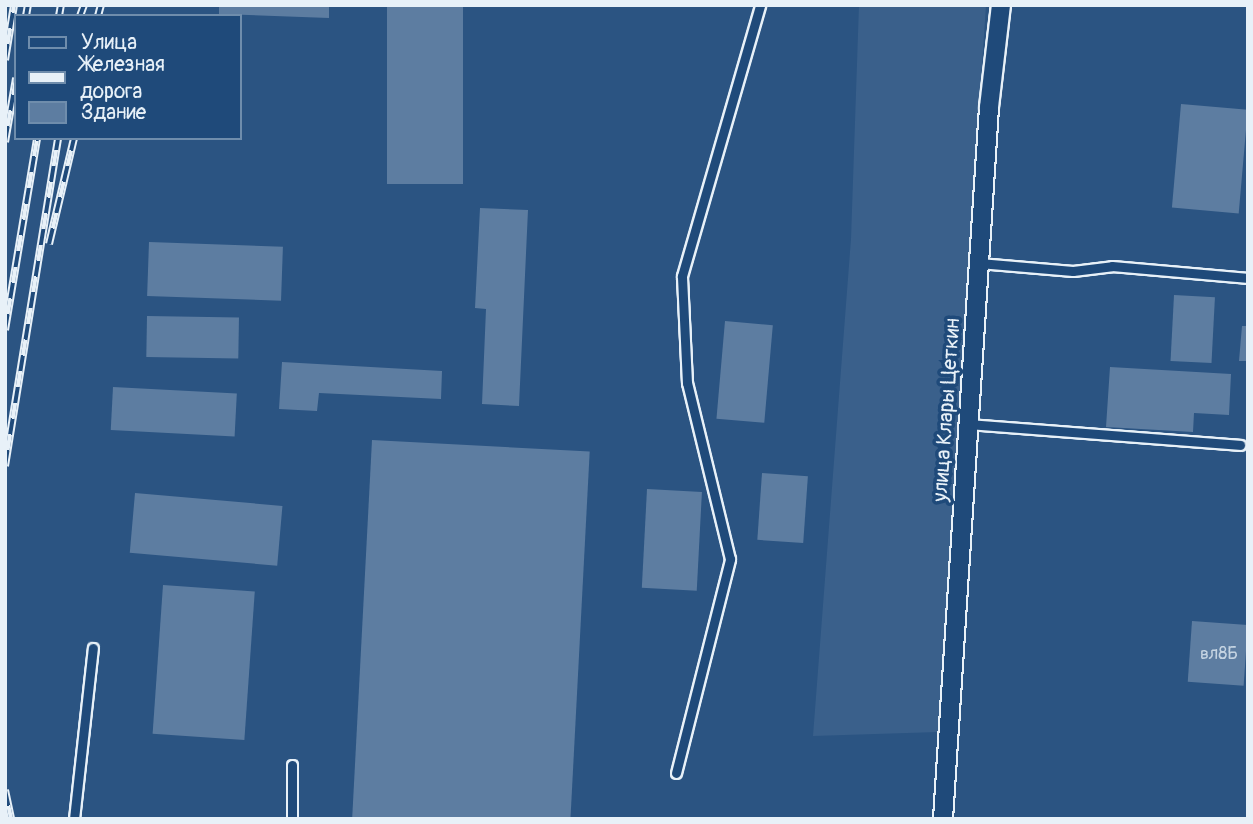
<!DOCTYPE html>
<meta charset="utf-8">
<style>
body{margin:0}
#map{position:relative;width:1253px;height:824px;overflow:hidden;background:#2b5482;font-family:Pangolin,sans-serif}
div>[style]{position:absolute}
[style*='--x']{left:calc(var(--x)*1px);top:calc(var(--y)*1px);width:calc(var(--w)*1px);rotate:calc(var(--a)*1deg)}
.built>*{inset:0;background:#3a608b}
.building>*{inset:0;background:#5d7da1;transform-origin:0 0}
.roads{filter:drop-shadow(2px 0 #e8f1f8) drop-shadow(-2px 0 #e8f1f8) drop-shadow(0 2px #e8f1f8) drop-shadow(0 -2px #e8f1f8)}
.lane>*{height:9px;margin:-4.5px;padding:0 4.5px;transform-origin:4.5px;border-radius:4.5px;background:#1f4a7a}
.street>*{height:18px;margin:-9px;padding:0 9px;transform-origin:9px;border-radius:9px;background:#1f4a7a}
.rail>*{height:8px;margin-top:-4px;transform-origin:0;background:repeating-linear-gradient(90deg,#1f4a7a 0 16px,#e8f1f8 0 32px);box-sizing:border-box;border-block:2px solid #e8f1f8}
span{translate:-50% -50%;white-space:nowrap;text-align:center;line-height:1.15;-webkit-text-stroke:7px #1f4a7a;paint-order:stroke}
.number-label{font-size:18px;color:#c5d4e2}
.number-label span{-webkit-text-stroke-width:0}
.street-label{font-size:21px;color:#e8f1f8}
.frame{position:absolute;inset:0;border:7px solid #e8f1f8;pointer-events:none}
.legend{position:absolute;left:14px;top:14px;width:228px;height:126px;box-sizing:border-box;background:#1f4a7a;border:2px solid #6f8dac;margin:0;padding:9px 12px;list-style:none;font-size:21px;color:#e8f1f8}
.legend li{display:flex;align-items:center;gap:14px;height:35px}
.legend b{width:35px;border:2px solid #6f8dac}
</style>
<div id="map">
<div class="built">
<div style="clip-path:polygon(859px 5px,986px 5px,938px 732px,813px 736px,851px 239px)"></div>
</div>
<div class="building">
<div style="clip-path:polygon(219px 5px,329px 5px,329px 18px,219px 14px)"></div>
<div style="left:387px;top:5px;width:76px;height:179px"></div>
<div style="left:1181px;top:104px;width:67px;height:104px;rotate:5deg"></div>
<div style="clip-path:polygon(480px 208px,528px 210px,519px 406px,482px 404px,486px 309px,475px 308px)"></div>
<div style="left:149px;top:242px;width:134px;height:54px;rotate:2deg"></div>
<div style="left:1174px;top:295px;width:41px;height:66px;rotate:3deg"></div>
<div style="left:147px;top:316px;width:92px;height:41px;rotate:1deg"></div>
<div style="left:725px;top:321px;width:48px;height:98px;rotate:5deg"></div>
<div style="clip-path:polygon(1242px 326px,1248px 326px,1248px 361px,1239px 361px)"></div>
<div style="clip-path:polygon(282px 362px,442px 371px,441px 399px,319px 393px,317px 411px,279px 409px)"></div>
<div style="clip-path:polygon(1110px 367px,1231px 374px,1229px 415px,1194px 413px,1193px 432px,1106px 427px)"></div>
<div style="left:113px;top:387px;width:124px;height:43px;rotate:3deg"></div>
<div style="left:372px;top:440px;width:218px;height:380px;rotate:3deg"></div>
<div style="left:762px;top:473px;width:46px;height:67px;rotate:4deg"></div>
<div style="left:647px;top:489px;width:55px;height:99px;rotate:3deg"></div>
<div style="left:135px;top:493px;width:148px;height:60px;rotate:5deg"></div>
<div style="left:163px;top:585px;width:92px;height:149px;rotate:4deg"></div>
<div style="left:1192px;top:621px;width:56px;height:61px;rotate:4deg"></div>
</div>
<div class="roads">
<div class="lane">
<div style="--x:979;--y:263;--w:94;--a:4.9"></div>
<div style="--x:1073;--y:271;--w:39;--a:-7"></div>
<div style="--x:1112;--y:266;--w:137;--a:5"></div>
<div style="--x:969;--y:424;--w:272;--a:4.4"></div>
<div style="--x:292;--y:765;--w:54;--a:90"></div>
<div style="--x:676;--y:773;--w:221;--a:-75.8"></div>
<div style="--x:730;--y:559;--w:181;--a:-103.7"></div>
<div style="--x:687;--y:383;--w:107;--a:-92.7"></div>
<div style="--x:682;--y:276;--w:282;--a:-73.9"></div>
<div style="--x:74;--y:819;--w:172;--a:-83.7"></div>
</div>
<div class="street">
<div style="--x:943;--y:819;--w:713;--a:-86.3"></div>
<div style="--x:989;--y:107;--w:103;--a:-83.3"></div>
</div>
</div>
<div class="rail">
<div style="--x:26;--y:16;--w:11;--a:-80"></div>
<div style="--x:59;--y:16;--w:11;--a:-80"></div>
<div style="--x:80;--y:16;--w:12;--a:-70"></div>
<div style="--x:98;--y:16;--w:11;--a:-75"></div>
<div style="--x:5;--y:60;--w:56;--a:-80.7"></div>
<div style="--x:5;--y:142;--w:65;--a:-80.2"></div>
<div style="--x:49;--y:244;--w:109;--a:-76.7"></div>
<div style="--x:5;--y:330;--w:195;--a:-80.5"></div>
<div style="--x:5;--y:466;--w:332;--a:-80.8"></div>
<div style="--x:5;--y:790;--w:30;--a:78"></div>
</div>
<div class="number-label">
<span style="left:1219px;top:654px">вл8Б</span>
</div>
<div class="street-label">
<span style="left:947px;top:410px;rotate:-86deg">улица Клары Цеткин</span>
</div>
<div class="frame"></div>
<ul class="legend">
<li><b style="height:9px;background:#1f4a7a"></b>Улица</li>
<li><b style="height:9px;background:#e8f1f8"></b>Железная дорога</li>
<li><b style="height:19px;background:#5d7da1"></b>Здание</li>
</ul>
</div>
